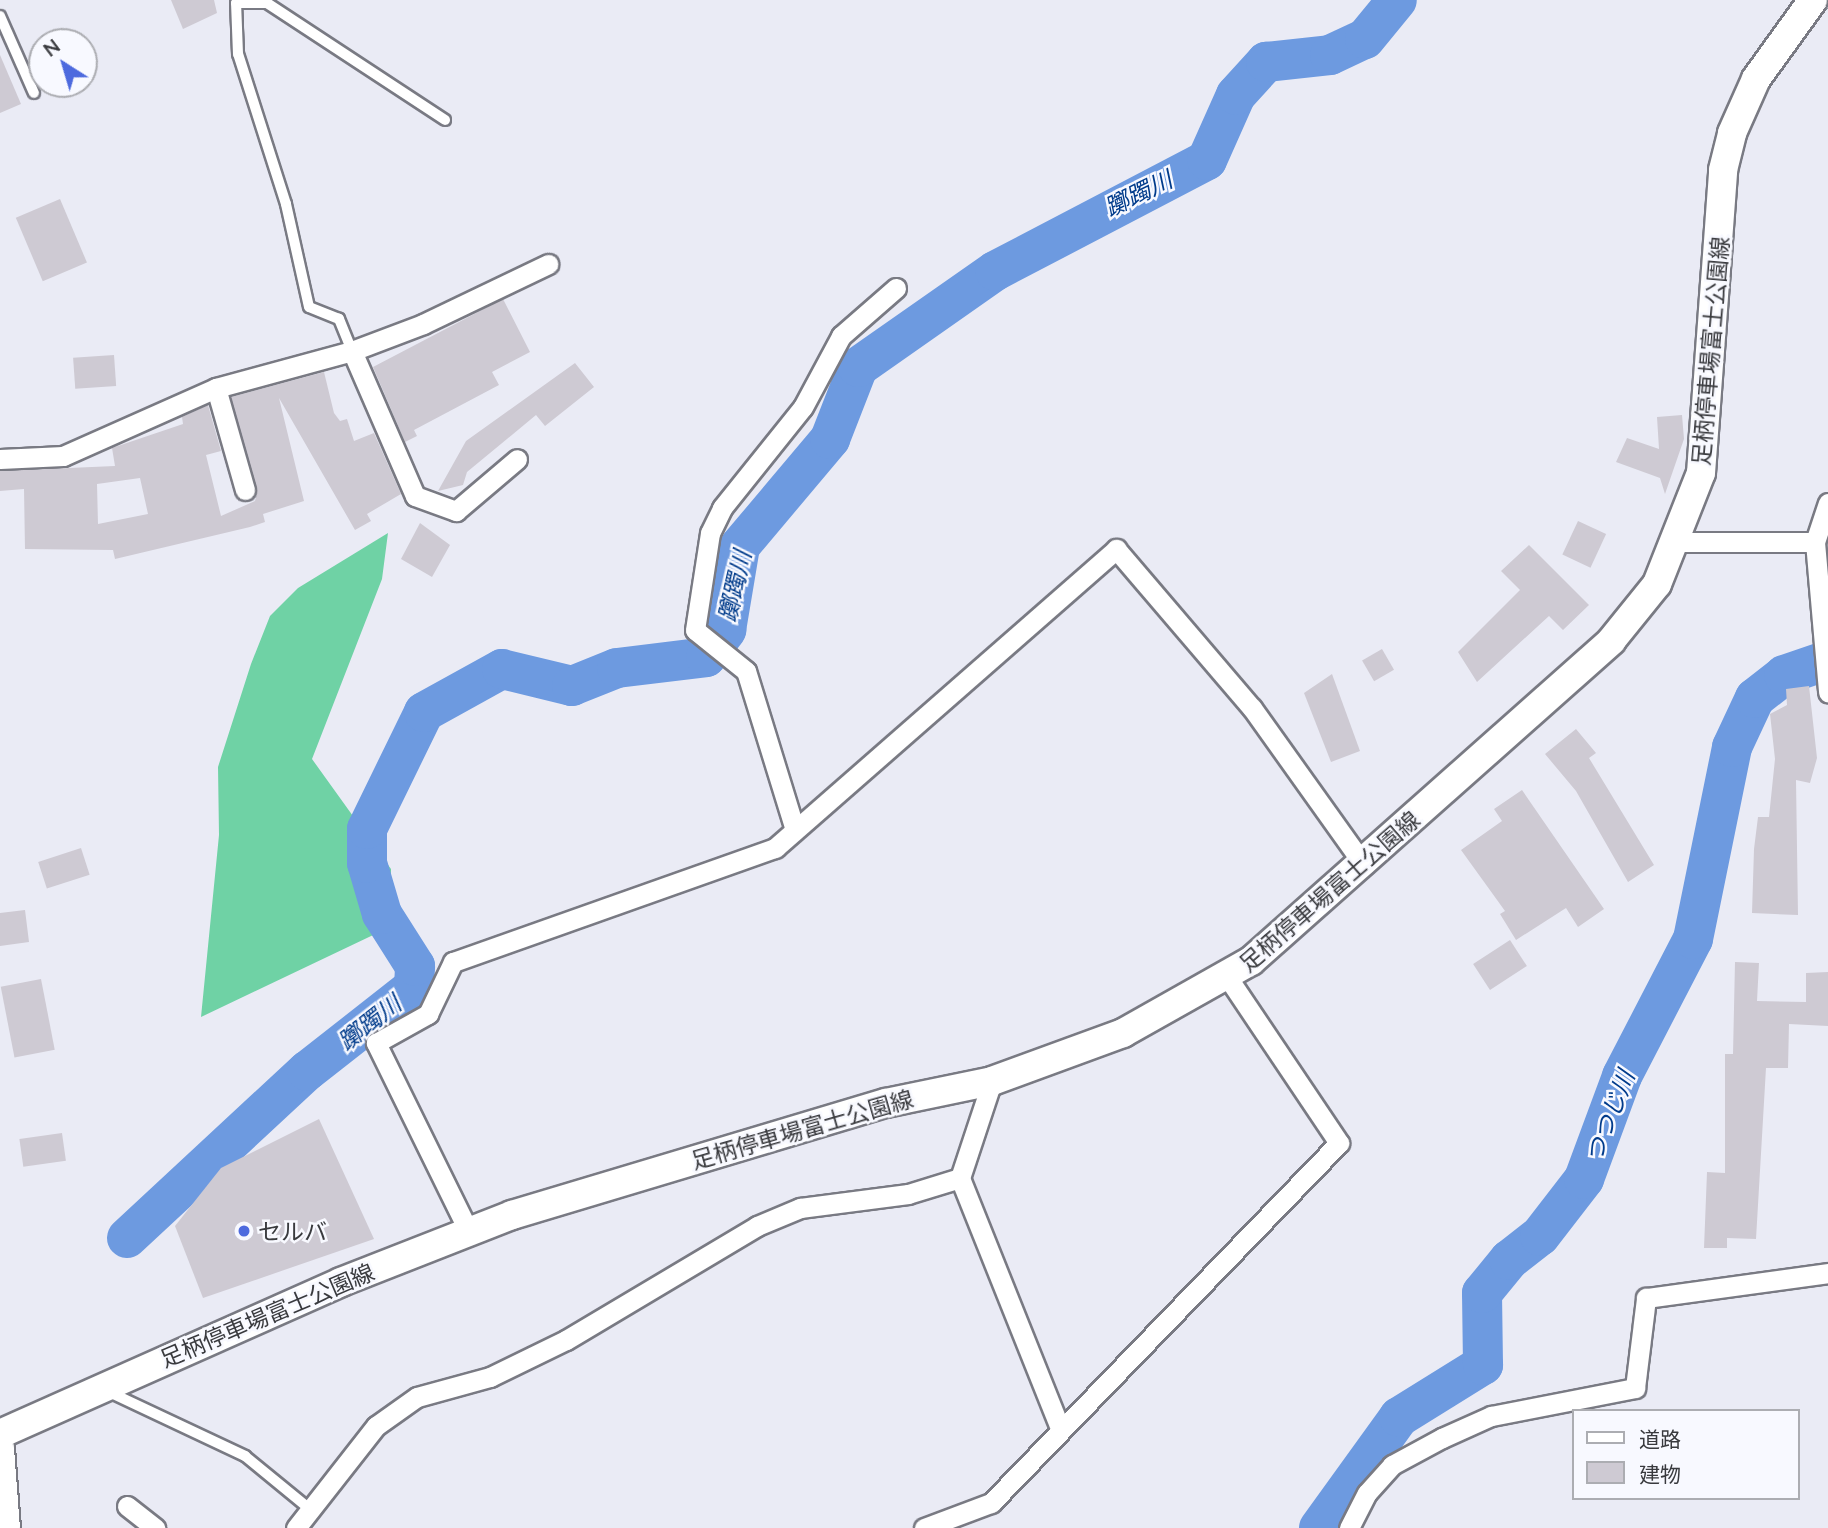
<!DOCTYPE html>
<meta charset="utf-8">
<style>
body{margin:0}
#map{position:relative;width:1828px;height:1528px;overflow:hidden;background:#eaebf5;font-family:Lato,"Noto Sans JP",sans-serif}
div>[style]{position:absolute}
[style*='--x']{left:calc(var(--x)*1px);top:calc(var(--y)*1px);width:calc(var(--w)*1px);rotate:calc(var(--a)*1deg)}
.forest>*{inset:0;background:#6fd2a5}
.river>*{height:40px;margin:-20px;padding:0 20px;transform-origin:20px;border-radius:20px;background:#6d9ae0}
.building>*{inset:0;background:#cecad3;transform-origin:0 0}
.roads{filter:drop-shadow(2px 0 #797a83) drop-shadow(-2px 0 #797a83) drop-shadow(0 2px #797a83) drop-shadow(0 -2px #797a83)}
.service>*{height:10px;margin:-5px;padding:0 5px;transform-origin:5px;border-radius:5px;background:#fff}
.minor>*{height:19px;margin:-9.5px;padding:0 9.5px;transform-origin:9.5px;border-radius:9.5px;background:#fff}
.secondary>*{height:28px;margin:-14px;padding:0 14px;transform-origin:14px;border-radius:14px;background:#fff}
.dots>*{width:19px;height:19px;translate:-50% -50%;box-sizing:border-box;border:4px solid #f8f9ff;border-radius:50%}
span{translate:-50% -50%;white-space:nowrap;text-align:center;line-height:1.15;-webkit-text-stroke:5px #f8f9ff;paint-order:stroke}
.street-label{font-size:23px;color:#393a3e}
.poi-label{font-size:23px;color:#393a3e}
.left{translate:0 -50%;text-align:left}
.water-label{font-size:24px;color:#003b8b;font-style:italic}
.legend{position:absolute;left:1572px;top:1409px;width:228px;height:91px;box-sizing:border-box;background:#f8f9ff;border:2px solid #acadb2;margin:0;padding:9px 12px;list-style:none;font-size:21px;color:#393a3e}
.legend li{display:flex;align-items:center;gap:14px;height:35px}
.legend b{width:35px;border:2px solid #acadb2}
.north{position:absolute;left:28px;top:28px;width:70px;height:70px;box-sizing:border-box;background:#f8f9ff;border:2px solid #acadb2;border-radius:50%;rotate:323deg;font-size:19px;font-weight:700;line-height:28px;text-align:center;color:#393a3e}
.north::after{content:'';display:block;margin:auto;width:24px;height:32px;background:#4d6ade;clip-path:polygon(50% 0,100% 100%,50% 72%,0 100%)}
</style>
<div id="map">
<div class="forest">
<div style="clip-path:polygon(388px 533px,382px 579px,312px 759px,391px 869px,390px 927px,201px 1017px,219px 835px,218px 767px,251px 664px,270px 616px,298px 588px)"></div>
</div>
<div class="river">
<div style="--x:127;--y:1238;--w:246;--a:-42.9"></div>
<div style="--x:307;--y:1071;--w:136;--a:-38.1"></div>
<div style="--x:414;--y:987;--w:21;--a:-87"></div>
<div style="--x:415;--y:966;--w:62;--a:-122.4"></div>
<div style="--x:382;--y:914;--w:53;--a:-106.4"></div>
<div style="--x:367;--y:863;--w:34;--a:-90"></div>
<div style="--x:367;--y:829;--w:130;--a:-64"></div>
<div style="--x:424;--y:712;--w:89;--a:-28.9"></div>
<div style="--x:502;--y:669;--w:72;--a:13.7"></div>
<div style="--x:572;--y:686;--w:48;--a:-21.8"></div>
<div style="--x:617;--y:668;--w:90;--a:-7"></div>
<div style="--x:706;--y:657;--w:34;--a:-53"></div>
<div style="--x:726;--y:630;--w:85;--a:-80.5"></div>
<div style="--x:740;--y:546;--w:140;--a:-49.9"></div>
<div style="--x:830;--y:439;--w:77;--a:-68.7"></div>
<div style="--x:858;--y:367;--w:167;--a:-35"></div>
<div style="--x:995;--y:271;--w:239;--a:-27.6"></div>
<div style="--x:1207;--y:160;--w:71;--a:-66"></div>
<div style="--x:1236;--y:95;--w:45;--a:-47.7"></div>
<div style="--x:1266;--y:62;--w:64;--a:-6.2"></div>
<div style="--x:1330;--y:55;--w:38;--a:-25"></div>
<div style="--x:1365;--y:39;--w:50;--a:-50.6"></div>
<div style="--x:1319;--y:1528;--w:137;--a:-54.2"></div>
<div style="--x:1399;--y:1417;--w:99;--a:-31.8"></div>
<div style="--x:1483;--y:1365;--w:72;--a:-90.8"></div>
<div style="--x:1482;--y:1293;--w:43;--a:-50.7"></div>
<div style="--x:1509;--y:1260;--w:39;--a:-38"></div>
<div style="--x:1540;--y:1236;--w:72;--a:-52.3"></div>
<div style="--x:1584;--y:1179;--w:110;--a:-69.7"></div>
<div style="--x:1622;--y:1076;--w:154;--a:-62.6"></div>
<div style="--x:1693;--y:939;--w:196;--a:-78.5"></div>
<div style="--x:1732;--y:747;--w:54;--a:-64.9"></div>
<div style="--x:1755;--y:698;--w:37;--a:-38"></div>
<div style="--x:1784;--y:675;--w:46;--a:-18.8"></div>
</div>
<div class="building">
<div style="clip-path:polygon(171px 0,214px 0,217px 13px,183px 29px)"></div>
<div style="clip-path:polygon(0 55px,21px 104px,0 113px)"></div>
<div style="left:60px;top:199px;width:69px;height:48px;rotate:67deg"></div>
<div style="clip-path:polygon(503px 299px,530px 352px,492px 372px,499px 385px,414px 430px,417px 436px,405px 442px,373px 367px)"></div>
<div style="left:114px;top:355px;width:31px;height:41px;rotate:86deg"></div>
<div style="clip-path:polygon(575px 363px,594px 387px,545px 426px,536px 415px,467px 472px,463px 485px,438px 491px,466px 441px)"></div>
<div style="clip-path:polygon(evenodd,324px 372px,334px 413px,340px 421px,347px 419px,354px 441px,374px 433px,401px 494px,367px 514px,371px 521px,355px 530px,279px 398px,304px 501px,263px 514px,265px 522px,250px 527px,115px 559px,113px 550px,25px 549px,24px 489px,0 491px,0 471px,115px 466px,112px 448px,183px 424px,182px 417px,208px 405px,221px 451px,206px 455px,221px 516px,255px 501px,257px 492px,231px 397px,324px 372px,140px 478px,148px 514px,98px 524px,97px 484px,140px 478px)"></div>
<div style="clip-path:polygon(1682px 415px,1684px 439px,1665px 494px,1660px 478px,1616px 462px,1627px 438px,1659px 449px,1657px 417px)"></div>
<div style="left:1578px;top:521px;width:31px;height:37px;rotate:25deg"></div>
<div style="clip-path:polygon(420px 523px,450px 545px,432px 577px,401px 559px)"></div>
<div style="clip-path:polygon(1529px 545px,1589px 605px,1563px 630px,1549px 616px,1477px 682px,1458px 652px,1520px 590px,1501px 571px)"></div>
<div style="left:1382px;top:649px;width:24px;height:23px;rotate:60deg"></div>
<div style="clip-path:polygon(1332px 674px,1360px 751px,1331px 762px,1304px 693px)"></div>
<div style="clip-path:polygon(1809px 686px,1817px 758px,1810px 783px,1796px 780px,1798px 915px,1752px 913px,1754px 849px,1758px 817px,1769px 817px,1775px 759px,1770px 714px,1787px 705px,1786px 689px)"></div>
<div style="clip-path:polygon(1576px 729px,1596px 753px,1589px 758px,1654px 865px,1628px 882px,1576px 791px,1545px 754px)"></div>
<div style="clip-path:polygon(1522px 790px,1604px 909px,1578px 927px,1566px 908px,1516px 940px,1500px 914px,1505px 911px,1461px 850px,1502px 821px,1494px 809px)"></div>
<div style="left:81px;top:848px;width:28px;height:45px;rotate:72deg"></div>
<div style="clip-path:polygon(25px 910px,29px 942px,0 946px,0 913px)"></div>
<div style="left:1510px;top:940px;width:31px;height:44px;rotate:57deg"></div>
<div style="clip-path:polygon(1735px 962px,1759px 963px,1757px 1001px,1806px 1002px,1806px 973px,1828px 972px,1828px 1026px,1789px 1024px,1788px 1068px,1766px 1068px,1756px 1239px,1727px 1238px,1727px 1248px,1704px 1248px,1707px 1172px,1725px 1173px,1725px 1054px,1733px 1054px)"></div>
<div style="left:41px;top:979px;width:72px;height:41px;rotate:79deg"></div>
<div style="clip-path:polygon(319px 1119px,374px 1239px,203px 1298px,175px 1226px,221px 1168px)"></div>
<div style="left:62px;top:1133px;width:28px;height:43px;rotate:82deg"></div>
</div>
<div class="roads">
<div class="service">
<div style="--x:0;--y:16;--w:84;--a:66.2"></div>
<div style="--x:352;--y:351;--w:35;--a:-112"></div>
<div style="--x:339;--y:319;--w:32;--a:-158"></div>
<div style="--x:309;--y:307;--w:106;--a:-102.6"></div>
<div style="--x:286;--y:204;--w:157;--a:-107.7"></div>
<div style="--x:238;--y:54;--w:51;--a:-92.2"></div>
<div style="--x:236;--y:3;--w:31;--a:0"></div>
<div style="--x:267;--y:3;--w:213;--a:33.3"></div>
<div style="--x:107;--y:1391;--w:153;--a:25.2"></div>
<div style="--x:245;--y:1456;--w:85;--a:39.3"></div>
</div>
<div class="minor">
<div style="--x:352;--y:351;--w:158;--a:66.5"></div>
<div style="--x:415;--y:496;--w:44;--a:20.1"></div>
<div style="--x:456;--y:511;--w:80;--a:-40.4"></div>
<div style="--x:216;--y:388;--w:106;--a:74.1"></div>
<div style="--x:0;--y:459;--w:63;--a:-2.7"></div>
<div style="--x:63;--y:456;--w:167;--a:-24"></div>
<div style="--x:216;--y:388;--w:141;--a:-15.2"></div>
<div style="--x:352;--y:351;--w:76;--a:-20.8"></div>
<div style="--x:423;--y:324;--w:139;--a:-25.6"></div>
<div style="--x:1679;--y:542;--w:136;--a:0"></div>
<div style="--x:1815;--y:542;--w:151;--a:85"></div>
<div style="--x:1815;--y:542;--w:41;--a:-71.6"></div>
<div style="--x:795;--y:830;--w:166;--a:-107.1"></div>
<div style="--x:746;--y:671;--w:65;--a:-141.2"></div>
<div style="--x:695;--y:630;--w:98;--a:-81.2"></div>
<div style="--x:710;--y:533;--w:28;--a:-64"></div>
<div style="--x:722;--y:508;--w:129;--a:-51.3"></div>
<div style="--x:803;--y:407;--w:81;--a:-61.8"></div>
<div style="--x:841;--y:336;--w:73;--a:-41.1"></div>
<div style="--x:960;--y:1178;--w:267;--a:68.2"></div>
<div style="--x:469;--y:1232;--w:211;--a:-116.2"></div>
<div style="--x:376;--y:1043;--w:60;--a:-29.1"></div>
<div style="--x:428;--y:1014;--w:58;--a:-64.3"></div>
<div style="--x:453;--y:962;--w:342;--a:-19.5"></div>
<div style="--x:775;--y:848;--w:454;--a:-41.2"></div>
<div style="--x:1116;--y:549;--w:209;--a:49.5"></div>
<div style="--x:1252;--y:708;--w:193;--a:54.5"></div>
<div style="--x:127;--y:1506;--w:36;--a:38"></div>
<div style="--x:296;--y:1528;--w:130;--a:-51.9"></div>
<div style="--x:376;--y:1426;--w:50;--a:-35.3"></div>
<div style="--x:417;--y:1397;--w:76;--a:-15.3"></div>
<div style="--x:490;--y:1377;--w:85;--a:-26"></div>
<div style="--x:566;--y:1340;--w:222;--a:-30.8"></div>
<div style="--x:757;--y:1226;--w:47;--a:-22.7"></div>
<div style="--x:800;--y:1208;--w:109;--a:-7.4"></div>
<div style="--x:908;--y:1194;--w:54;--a:-17.1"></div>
<div style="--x:960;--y:1178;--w:102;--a:-71.7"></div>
<div style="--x:924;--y:1528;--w:72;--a:-20.5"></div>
<div style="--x:991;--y:1503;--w:501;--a:-45.97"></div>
<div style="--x:1339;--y:1143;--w:199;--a:-123.9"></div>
<div style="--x:1349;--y:1528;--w:39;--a:-63"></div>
<div style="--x:1367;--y:1493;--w:38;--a:-48"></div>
<div style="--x:1392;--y:1465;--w:57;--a:-28.4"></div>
<div style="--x:1442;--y:1438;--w:54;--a:-24.2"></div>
<div style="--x:1491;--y:1416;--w:147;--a:-11"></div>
<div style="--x:1635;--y:1388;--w:91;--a:-83"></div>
<div style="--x:1646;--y:1298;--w:184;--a:-7.8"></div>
</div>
<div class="secondary">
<div style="--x:0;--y:1434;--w:373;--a:-24"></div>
<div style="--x:341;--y:1282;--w:184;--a:-21.4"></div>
<div style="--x:512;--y:1215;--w:390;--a:-16.7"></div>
<div style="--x:886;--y:1103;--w:108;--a:-11.7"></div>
<div style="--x:992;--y:1081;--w:140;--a:-20.1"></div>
<div style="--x:1123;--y:1033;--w:147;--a:-29.4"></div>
<div style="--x:1251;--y:961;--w:482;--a:-41.6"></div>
<div style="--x:1611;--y:641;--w:73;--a:-51.1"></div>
<div style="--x:1657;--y:584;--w:119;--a:-68.4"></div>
<div style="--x:1701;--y:473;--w:304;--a:-85.8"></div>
<div style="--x:1723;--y:170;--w:38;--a:-76"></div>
<div style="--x:1732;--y:133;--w:59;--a:-66"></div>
<div style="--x:1756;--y:79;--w:97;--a:-54.2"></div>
<div style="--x:0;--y:1449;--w:79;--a:85.7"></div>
</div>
</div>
<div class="dots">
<div style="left:244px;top:1231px;background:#4d6ade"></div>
</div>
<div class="street-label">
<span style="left:1710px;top:351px;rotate:-85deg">足柄停車場富士公園線</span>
<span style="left:1329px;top:891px;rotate:-41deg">足柄停車場富士公園線</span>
<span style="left:802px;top:1129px;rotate:-16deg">足柄停車場富士公園線</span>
<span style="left:267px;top:1315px;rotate:-23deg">足柄停車場富士公園線</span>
</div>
<div class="poi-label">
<span class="left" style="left:258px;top:1231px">セルバ</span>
</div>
<div class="water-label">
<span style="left:1138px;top:193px;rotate:-26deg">躑躅川</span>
<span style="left:734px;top:586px;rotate:-77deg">躑躅川</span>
<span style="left:369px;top:1022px;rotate:-38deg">躑躅川</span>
<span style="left:1609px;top:1116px;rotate:-69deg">つつじ川</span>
</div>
<ul class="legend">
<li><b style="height:9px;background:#fff"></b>道路</li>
<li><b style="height:19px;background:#cecad3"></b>建物</li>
</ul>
<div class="north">N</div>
</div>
